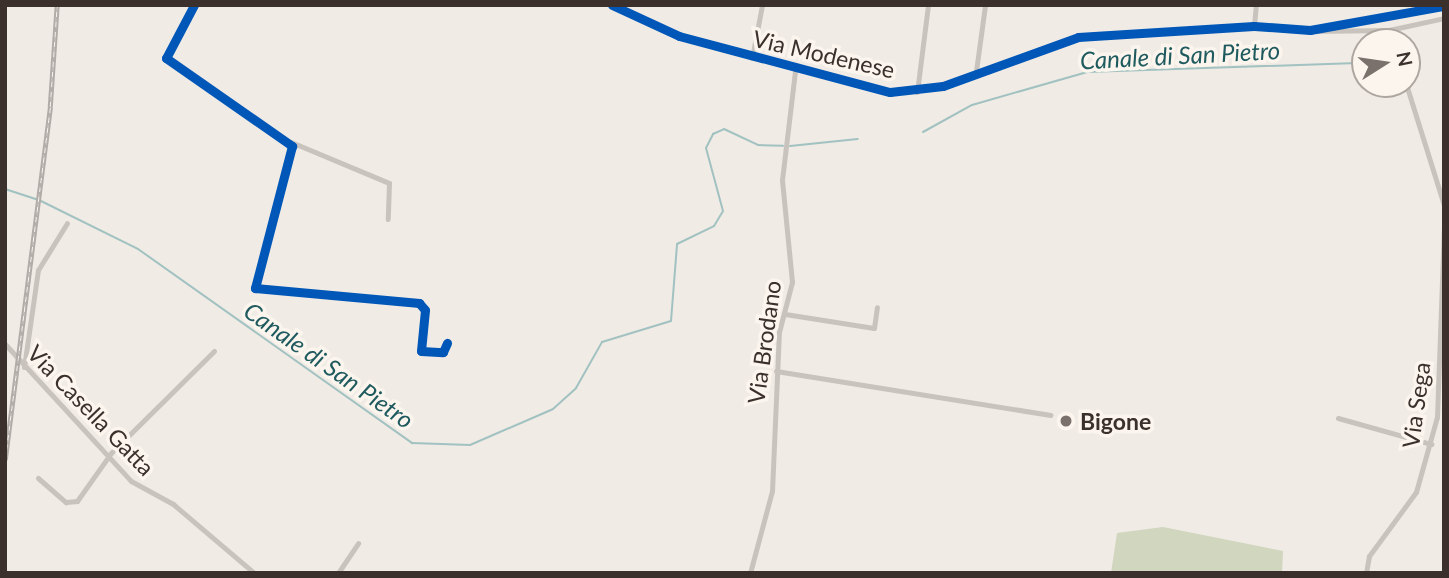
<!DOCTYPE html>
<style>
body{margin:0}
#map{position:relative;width:1449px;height:578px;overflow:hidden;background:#f0ebe5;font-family:Lato,sans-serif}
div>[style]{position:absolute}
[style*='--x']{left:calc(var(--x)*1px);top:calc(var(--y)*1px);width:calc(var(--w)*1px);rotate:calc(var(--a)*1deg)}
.green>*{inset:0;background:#d1d6bf}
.stream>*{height:2px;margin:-1px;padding:0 1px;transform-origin:1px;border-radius:1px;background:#a1c2c1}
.minor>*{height:5px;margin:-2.5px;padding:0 2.5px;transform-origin:2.5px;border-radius:2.5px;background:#c9c3be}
.rail>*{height:4.5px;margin-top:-2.25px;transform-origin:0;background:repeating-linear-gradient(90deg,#fbf5ee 0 5px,#b1aca8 0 10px);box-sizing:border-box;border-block:2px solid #b1aca8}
.cycleway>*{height:9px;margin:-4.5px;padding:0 4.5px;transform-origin:4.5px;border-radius:4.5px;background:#0057b8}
.dots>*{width:19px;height:19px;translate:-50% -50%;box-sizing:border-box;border:4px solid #fbf5ee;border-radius:50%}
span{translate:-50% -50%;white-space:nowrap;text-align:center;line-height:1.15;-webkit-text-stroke:7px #fbf5ee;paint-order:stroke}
.street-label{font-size:23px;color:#3b302b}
.poi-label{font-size:23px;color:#3b302b;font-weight:700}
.left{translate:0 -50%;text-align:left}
.water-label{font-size:24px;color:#1f5a5e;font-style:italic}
.frame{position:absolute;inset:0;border:7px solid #3b302b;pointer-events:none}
.north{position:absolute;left:1351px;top:28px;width:70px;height:70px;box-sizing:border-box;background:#fbf5ee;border:2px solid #aea6a0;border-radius:50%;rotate:78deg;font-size:19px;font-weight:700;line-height:28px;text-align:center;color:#3b302b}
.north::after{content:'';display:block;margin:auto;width:24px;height:32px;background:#7a716c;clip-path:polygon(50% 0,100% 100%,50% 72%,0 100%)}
</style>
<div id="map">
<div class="green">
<div style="clip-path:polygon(1163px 527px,1283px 551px,1282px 573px,1111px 573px,1117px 533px)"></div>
</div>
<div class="stream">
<div style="--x:1386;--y:39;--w:3;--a:90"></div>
<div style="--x:923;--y:132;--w:56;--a:-28.9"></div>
<div style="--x:972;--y:105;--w:120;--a:-16"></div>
<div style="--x:1087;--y:72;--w:278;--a:-1.9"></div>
<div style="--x:790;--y:146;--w:68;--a:-5.9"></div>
<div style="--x:5;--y:189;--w:33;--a:18"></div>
<div style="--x:41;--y:201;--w:108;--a:26.3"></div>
<div style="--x:138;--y:249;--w:336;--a:35.3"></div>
<div style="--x:412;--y:443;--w:58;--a:2"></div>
<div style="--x:470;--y:445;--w:90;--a:-23.4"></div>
<div style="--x:553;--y:409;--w:31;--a:-42"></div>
<div style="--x:576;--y:388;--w:53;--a:-60.5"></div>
<div style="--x:602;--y:342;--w:72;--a:-16.9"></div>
<div style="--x:671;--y:321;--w:77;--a:-85.5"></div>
<div style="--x:677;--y:244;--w:41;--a:-25.9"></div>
<div style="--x:714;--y:226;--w:17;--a:-59"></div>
<div style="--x:723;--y:211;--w:65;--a:-105.1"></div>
<div style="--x:706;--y:148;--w:16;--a:-63"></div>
<div style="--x:713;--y:134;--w:12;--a:-24"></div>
<div style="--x:724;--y:129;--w:38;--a:25"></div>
<div style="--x:758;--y:145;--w:25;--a:2"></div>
</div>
<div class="minor">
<div style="--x:194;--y:5;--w:60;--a:117.8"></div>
<div style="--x:166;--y:58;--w:154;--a:34.9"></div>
<div style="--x:292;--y:146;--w:147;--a:104.6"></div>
<div style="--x:255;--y:288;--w:165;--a:5.2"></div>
<div style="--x:419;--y:303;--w:9;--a:49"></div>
<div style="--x:425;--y:310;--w:41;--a:95.6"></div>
<div style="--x:421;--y:351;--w:22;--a:3"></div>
<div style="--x:443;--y:352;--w:10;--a:-66"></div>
<div style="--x:612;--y:5;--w:74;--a:24.8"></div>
<div style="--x:679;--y:36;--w:218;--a:14.9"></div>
<div style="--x:890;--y:92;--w:53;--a:-6.5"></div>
<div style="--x:943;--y:86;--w:144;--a:-19.9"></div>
<div style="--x:1078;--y:37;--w:176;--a:-3.6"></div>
<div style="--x:1254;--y:26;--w:56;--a:4.1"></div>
<div style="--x:1310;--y:30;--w:136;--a:-10.2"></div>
<div style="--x:1254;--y:26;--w:21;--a:-85"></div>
<div style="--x:1389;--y:30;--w:12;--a:76"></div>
<div style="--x:1313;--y:31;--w:76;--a:-0.8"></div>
<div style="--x:1389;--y:30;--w:56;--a:-12.3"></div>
<div style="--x:752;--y:58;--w:54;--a:-79.3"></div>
<div style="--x:976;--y:71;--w:67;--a:-82.2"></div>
<div style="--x:1406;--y:84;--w:127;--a:72.6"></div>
<div style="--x:917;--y:92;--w:88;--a:-82.8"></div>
<div style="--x:291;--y:142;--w:106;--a:22.7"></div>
<div style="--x:389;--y:183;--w:36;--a:92"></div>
<div style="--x:785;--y:314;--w:90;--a:8.9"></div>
<div style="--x:874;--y:328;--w:21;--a:-82"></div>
<div style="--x:5;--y:344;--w:186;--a:47.4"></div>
<div style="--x:131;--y:481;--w:48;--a:28.7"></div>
<div style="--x:173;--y:504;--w:106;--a:40.4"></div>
<div style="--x:24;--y:367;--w:98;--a:-81.8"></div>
<div style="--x:38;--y:270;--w:55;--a:-58.3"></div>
<div style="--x:776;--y:371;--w:278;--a:9.1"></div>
<div style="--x:1338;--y:418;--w:97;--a:15.6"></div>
<div style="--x:38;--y:478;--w:37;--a:41"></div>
<div style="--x:66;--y:502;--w:11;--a:-5"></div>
<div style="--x:77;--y:501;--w:59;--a:-54.7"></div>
<div style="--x:111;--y:453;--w:145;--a:-44.7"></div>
<div style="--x:338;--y:573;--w:36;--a:-56"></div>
<div style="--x:750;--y:573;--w:85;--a:-75"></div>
<div style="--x:772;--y:491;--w:159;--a:-87.5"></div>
<div style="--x:779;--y:332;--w:52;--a:-75.4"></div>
<div style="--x:792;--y:282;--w:102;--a:-95.6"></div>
<div style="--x:782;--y:180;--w:110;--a:-83.2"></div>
<div style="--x:1366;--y:573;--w:17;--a:-80"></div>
<div style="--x:1369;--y:556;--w:79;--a:-53.7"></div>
<div style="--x:1416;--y:492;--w:78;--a:-74.4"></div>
<div style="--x:1437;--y:417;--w:193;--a:-87.9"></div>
</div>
<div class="rail">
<div style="--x:5;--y:460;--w:356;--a:-82.7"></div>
<div style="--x:50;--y:107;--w:102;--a:-86.1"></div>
</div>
<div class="cycleway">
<div style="--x:194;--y:5;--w:60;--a:117.8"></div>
<div style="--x:166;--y:58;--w:154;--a:34.9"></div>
<div style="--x:292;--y:146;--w:147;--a:104.6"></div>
<div style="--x:255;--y:288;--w:165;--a:5.2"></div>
<div style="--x:419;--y:303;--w:9;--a:49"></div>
<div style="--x:425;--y:310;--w:41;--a:95.6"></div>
<div style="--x:421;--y:351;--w:22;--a:3"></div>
<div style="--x:443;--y:352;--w:10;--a:-66"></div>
<div style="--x:612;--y:5;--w:74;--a:24.8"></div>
<div style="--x:679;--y:36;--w:218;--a:14.9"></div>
<div style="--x:890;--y:92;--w:53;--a:-6.5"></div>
<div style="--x:943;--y:86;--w:144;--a:-19.9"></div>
<div style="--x:1078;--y:37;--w:176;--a:-3.6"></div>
<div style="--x:1254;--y:26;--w:56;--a:4.1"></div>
<div style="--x:1310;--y:30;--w:136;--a:-10.2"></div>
</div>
<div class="dots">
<div style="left:1066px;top:421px;background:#7a716c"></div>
</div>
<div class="street-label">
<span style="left:824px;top:54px;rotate:13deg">Via Modenese</span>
<span style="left:764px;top:342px;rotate:-82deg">Via Brodano</span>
<span style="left:1416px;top:405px;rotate:-82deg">Via Sega</span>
<span style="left:91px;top:410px;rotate:46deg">Via Casella Gatta</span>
</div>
<div class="poi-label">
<span class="left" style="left:1080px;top:421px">Bigone</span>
</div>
<div class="water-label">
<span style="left:1180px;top:55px;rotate:-3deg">Canale di San Pietro</span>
<span style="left:329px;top:365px;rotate:35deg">Canale di San Pietro</span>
</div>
<div class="frame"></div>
<div class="north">N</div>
</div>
